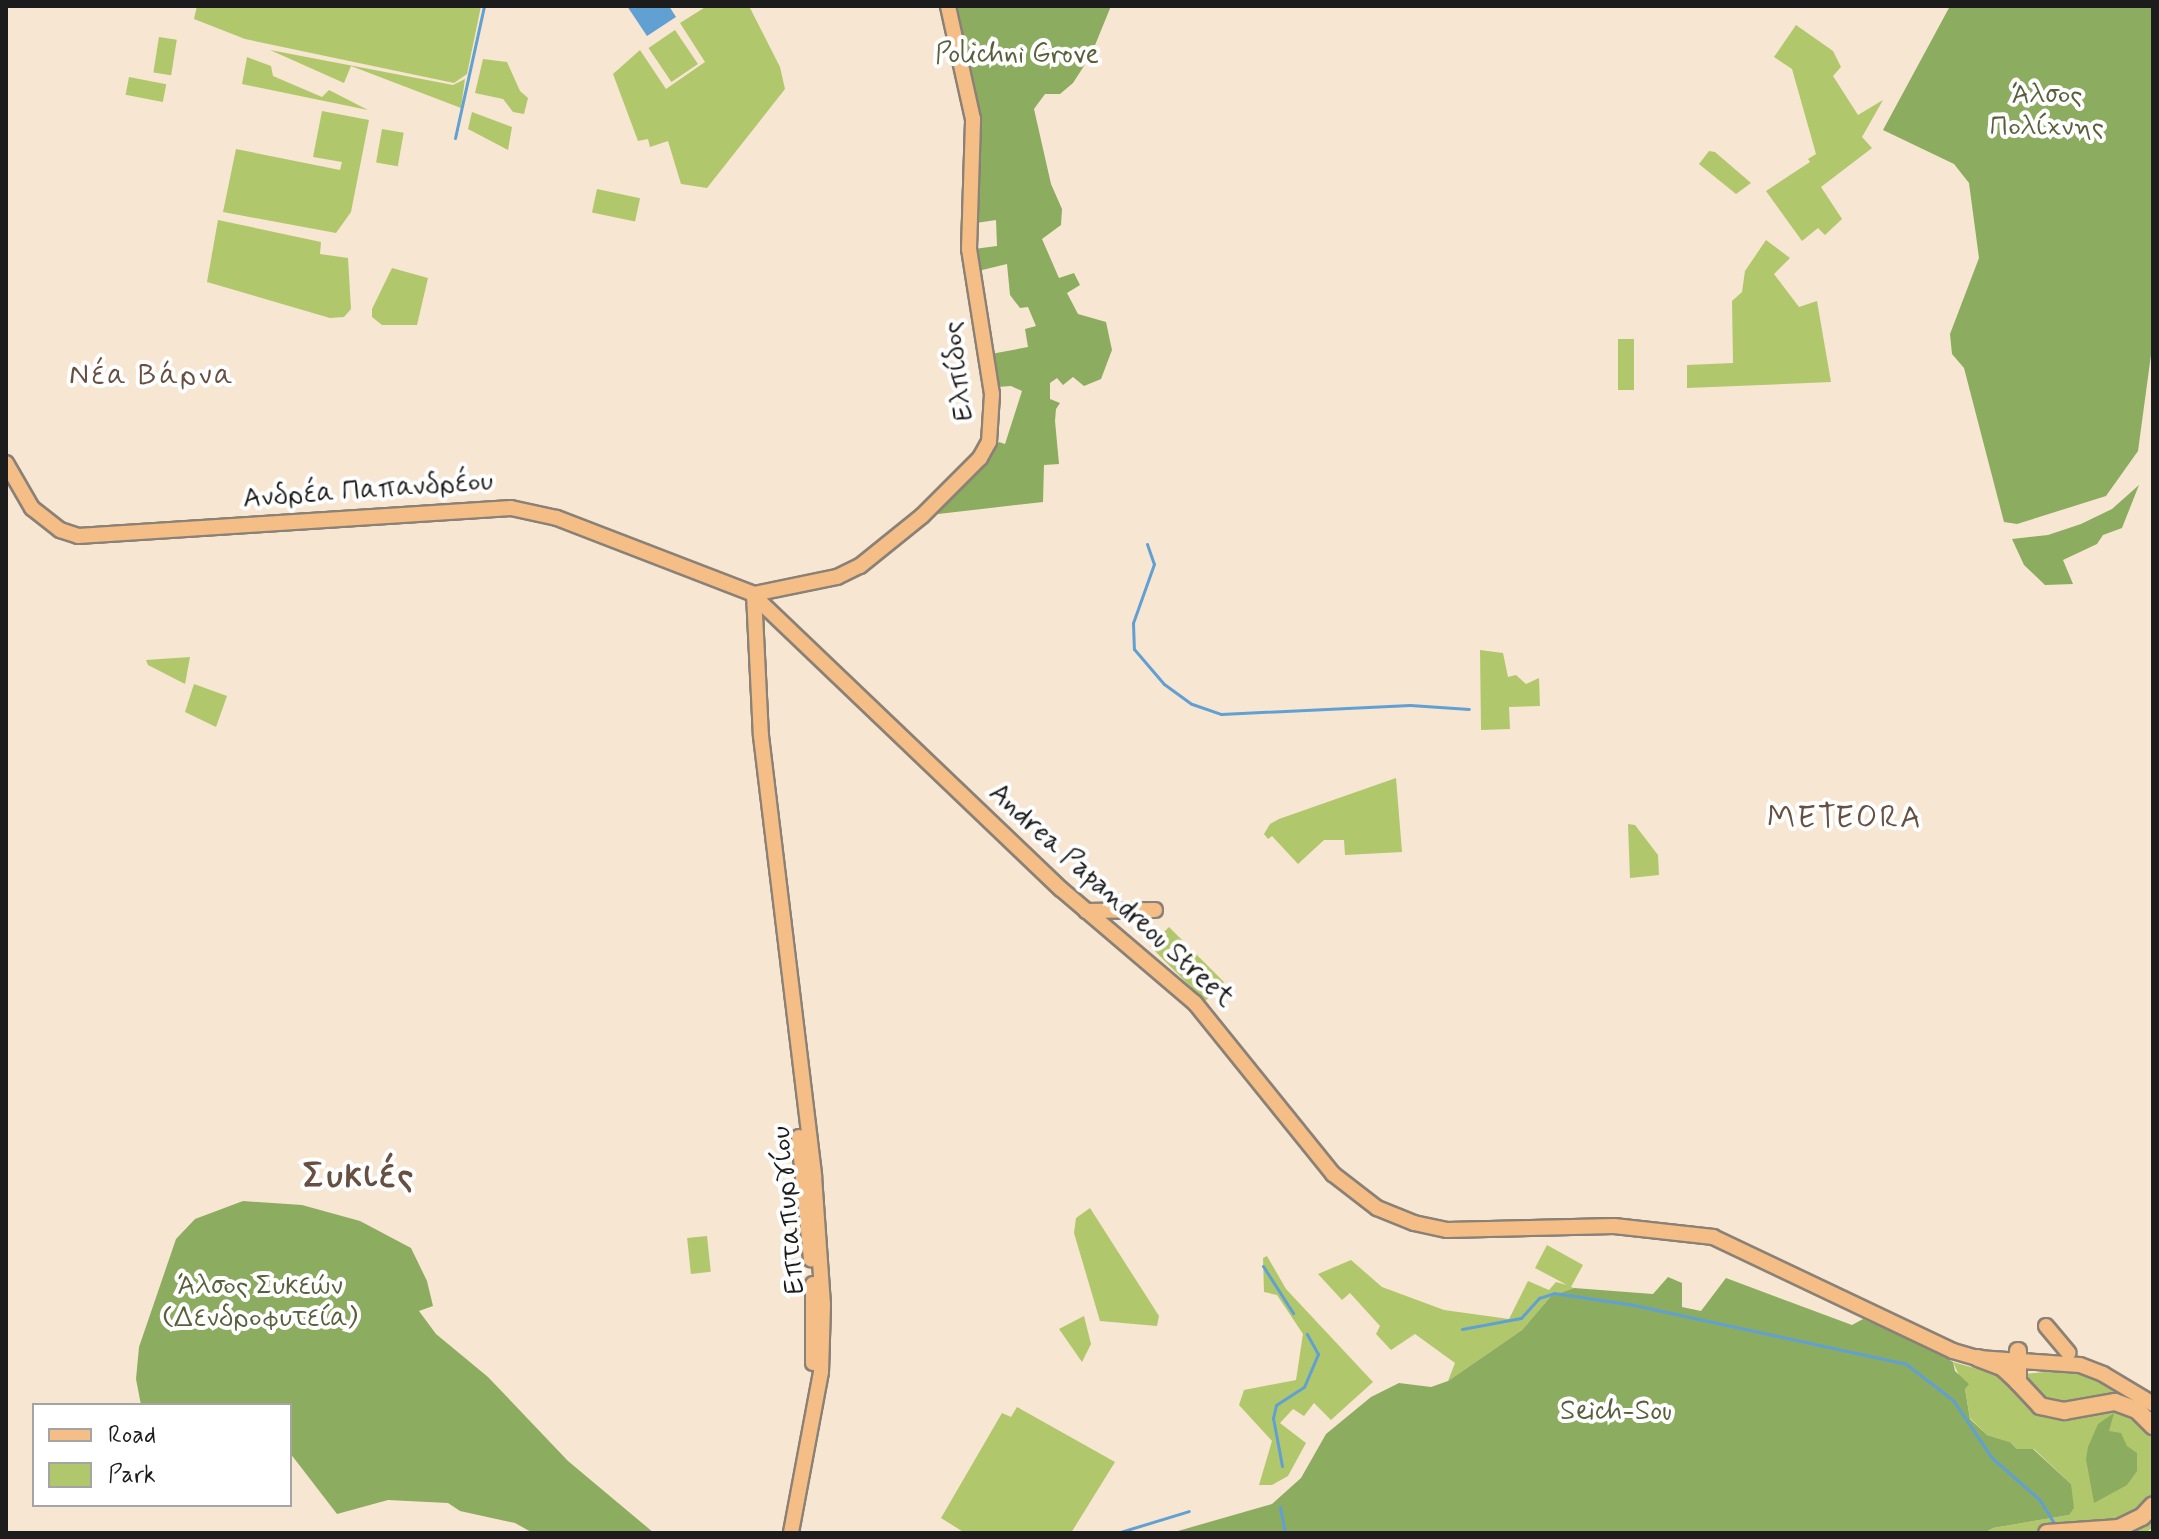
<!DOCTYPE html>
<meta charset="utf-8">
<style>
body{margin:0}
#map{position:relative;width:2159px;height:1539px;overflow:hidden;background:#f7e6d2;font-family:Mynerve,sans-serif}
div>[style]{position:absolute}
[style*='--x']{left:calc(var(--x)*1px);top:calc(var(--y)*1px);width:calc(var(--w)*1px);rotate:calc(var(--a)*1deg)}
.green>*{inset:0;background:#b1c76c;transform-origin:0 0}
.forest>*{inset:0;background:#8cac60}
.water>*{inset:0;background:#61a0d3}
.stream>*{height:3px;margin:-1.5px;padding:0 1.5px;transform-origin:1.5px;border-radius:1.5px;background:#61a0d3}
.roads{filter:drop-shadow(2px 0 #8a8177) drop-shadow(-2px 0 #8a8177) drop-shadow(0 2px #8a8177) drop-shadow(0 -2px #8a8177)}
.major>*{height:14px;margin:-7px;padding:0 7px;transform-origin:7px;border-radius:7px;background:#f6be87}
.highway>*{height:16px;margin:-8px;padding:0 8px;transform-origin:8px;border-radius:8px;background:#f6be87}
span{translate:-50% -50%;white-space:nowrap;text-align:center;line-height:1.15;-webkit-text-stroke:8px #fff;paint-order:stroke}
.park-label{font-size:28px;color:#58603c}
.street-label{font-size:28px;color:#1c1c1c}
.neighbourhood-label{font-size:30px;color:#674f41;letter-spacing:2px}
.quarter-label{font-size:32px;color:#674f41;letter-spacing:2px}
.district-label{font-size:36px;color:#674f41;font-weight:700;letter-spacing:2px}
.frame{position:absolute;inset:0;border:8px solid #1c1c1c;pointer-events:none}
.legend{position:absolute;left:32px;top:1403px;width:260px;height:104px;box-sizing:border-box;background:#fff;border:2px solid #a4a4a4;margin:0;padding:10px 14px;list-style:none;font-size:24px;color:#1c1c1c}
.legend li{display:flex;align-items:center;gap:16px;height:40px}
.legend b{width:40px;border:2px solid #a4a4a4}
</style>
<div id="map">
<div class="green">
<div style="clip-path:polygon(197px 6px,481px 6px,467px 74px,454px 83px,245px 39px,194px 19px)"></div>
<div style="clip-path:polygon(707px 6px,749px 6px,780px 67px,785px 89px,707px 188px,681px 184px,668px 141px,650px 147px,648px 139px,638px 141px,613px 74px,640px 50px,666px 89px,705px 62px,680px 23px)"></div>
<div style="clip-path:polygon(1796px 25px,1833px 51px,1841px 67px,1833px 76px,1858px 115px,1883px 100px,1862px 137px,1872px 148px,1821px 187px,1842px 219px,1825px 235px,1818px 228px,1802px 241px,1766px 191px,1810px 162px,1808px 159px,1816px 154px,1792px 69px,1774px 57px)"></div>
<div style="left:675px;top:30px;width:41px;height:32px;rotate:56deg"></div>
<div style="left:159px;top:37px;width:18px;height:36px;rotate:9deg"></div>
<div style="clip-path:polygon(270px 50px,453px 85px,465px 79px,461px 108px,351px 66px,344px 83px)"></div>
<div style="clip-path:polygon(247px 57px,271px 66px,273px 76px,322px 97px,329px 90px,368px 110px,242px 84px)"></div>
<div style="clip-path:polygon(483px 59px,507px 62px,520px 91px,528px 98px,524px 114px,513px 112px,503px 99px,475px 93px)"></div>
<div style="left:129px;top:77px;width:38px;height:18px;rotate:11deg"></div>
<div style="clip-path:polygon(322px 111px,369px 120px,351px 212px,336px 233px,223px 212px,236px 149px,340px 170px,342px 162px,313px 157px)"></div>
<div style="clip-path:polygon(472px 112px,512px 127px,508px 150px,468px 129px)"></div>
<div style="left:382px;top:129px;width:22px;height:34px;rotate:10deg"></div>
<div style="clip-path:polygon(1709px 151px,1715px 152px,1751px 183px,1736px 194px,1699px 164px)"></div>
<div style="left:597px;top:189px;width:44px;height:24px;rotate:12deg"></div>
<div style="clip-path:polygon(218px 220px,321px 242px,320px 254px,348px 258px,351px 309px,344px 317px,330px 318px,207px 282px)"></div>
<div style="clip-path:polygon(1766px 240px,1790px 258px,1774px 274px,1799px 307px,1817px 301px,1831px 382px,1687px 388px,1687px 365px,1733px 363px,1732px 301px,1742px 292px,1745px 271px)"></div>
<div style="clip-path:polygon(392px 268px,428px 278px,417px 325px,382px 325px,372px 317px,372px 309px)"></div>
<div style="left:1618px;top:339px;width:16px;height:51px"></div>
<div style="clip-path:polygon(1480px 650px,1503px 653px,1508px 677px,1516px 675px,1526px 684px,1539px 678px,1540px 706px,1509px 707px,1510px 729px,1481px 730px)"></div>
<div style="clip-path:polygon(190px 657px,185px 684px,148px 665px,146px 660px)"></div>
<div style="clip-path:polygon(194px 684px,227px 696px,216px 727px,185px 712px)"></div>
<div style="clip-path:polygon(1396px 778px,1402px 852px,1345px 855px,1344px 840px,1324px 840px,1298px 864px,1272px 836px,1268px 839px,1264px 834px,1270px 824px,1279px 819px)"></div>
<div style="clip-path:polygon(1628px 824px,1635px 825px,1658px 855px,1659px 875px,1630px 878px)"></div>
<div style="left:1169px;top:927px;width:78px;height:27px;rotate:45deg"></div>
<div style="clip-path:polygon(1090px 1208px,1159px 1316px,1157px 1326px,1100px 1321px,1074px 1233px,1076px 1218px)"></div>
<div style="left:707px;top:1236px;width:36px;height:20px;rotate:84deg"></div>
<div style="clip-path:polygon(1547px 1245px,1583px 1265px,1571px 1287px,1574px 1288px,1551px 1296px,1522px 1330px,1448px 1381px,1455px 1363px,1415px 1334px,1391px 1350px,1376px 1334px,1380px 1326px,1350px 1293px,1342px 1300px,1318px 1274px,1351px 1260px,1382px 1287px,1444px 1310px,1509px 1319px,1528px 1281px,1549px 1290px,1556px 1282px,1567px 1285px,1535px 1268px)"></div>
<div style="clip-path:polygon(1267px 1256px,1286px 1289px,1373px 1382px,1331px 1420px,1314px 1403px,1304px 1416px,1293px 1409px,1280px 1423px,1306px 1443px,1288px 1476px,1272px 1485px,1259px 1485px,1272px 1441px,1239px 1405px,1244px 1390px,1296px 1380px,1303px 1334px,1277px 1295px,1264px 1292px,1263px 1258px)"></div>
<div style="clip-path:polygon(1084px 1316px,1091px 1344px,1082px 1362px,1059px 1329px)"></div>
<div style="clip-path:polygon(1953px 1362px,2003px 1376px,2065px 1370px,2096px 1376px,2153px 1412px,2153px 1527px,2146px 1533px,1984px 1533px,1993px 1528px,2069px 1515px,2071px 1484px,2034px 1449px,2017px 1449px,2010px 1442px,1987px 1435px,1970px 1418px,1965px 1389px)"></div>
<div style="clip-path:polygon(1017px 1407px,1115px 1462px,1071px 1533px,965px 1533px,941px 1518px,1002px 1413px,1011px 1417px)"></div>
</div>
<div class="forest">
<div style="clip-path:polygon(955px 6px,1111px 6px,1091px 55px,1073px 83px,1060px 94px,1045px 94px,1034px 109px,1051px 184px,1062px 209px,1061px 225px,1042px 239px,1059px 278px,1074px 273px,1080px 285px,1067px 293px,1078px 314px,1106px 322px,1112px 350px,1101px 379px,1084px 386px,1073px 377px,1063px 385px,1057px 378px,1050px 383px,1050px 399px,1060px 403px,1056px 409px,1055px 421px,1059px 464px,1044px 465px,1043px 502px,938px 514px,936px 509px,999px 442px,1005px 444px,1022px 391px,1011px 386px,997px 387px,991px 354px,1028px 347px,1025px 329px,1036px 326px,1028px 307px,1020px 308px,1010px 295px,1007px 264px,978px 271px,974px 249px,997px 246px,996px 220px,976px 223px)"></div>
<div style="clip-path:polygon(1950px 6px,2153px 6px,2153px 340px,2138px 451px,2106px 496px,2017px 524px,2004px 522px,1964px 368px,1952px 354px,1950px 334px,1979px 258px,1969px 183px,1954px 164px,1883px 130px)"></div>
<div style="clip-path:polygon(2139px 485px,2122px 528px,2103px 535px,2097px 544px,2063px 560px,2073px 584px,2045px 585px,2024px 565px,2012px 539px,2048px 535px,2081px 524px,2112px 509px)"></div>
<div style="clip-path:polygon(243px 1201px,302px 1205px,360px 1221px,411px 1248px,427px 1281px,433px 1306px,419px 1311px,436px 1334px,488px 1377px,568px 1461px,654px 1533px,533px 1533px,515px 1523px,460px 1511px,448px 1503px,388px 1500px,337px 1514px,290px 1453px,290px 1405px,141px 1405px,136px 1379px,139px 1347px,176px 1239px,195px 1219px)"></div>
<div style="clip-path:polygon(1668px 1277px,1682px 1283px,1682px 1307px,1701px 1311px,1726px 1278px,1852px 1325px,1863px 1319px,1929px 1347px,1953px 1362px,1955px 1371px,1969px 1384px,1965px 1389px,1970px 1419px,1987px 1435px,2010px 1442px,2017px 1449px,2033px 1449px,2071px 1484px,2074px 1508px,2069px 1515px,1993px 1528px,1984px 1533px,1171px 1533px,1272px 1504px,1301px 1478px,1326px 1434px,1371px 1397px,1399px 1383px,1431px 1387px,1448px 1381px,1522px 1330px,1551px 1296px,1574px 1288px,1653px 1294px)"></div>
<div style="clip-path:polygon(2114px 1413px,2109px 1431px,2121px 1433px,2127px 1446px,2137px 1453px,2137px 1471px,2127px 1485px,2094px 1503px,2086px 1459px,2088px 1447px,2098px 1424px)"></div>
</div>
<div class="water">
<div style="clip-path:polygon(627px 6px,669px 6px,676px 17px,647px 36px)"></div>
</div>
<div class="stream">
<div style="--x:455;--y:138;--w:135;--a:-77.6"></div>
<div style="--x:1147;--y:544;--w:21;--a:71"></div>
<div style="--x:1154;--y:564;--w:63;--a:109.6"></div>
<div style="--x:1133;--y:623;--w:26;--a:88"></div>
<div style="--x:1134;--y:649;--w:46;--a:49.4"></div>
<div style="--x:1164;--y:684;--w:34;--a:36"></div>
<div style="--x:1192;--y:704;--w:31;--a:19"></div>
<div style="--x:1221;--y:714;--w:189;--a:-2.7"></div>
<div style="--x:1410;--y:705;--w:59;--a:3.9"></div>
<div style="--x:1263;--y:1266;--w:56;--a:57.4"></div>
<div style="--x:1462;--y:1329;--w:60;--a:-10.6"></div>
<div style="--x:1521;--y:1318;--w:27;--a:-48"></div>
<div style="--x:1539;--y:1298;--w:16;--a:-18"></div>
<div style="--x:1554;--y:1293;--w:81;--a:8.5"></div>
<div style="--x:1634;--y:1305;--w:278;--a:12.2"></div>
<div style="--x:1906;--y:1364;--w:59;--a:37.5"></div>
<div style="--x:1953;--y:1400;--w:70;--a:56.1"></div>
<div style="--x:1992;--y:1458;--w:62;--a:41.1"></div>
<div style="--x:2039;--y:1499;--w:32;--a:58"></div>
<div style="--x:1282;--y:1466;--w:49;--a:-100.6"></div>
<div style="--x:1273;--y:1418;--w:13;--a:-77"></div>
<div style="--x:1276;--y:1405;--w:33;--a:-33"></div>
<div style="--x:1304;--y:1387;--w:36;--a:-67"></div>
<div style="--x:1318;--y:1354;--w:23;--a:-119"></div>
<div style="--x:1280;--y:1507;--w:26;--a:79"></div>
<div style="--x:1117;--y:1533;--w:75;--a:-17"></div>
</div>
<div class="roads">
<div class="major">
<div style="--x:6;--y:463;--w:52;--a:60"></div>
<div style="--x:32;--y:508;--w:36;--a:38"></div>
<div style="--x:60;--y:530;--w:19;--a:18"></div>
<div style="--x:78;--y:536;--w:434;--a:-3.7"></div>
<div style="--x:511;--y:508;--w:47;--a:12.3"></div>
<div style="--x:557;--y:518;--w:208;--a:21.1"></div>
<div style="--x:751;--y:593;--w:429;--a:43.7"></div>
<div style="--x:1061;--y:889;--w:176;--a:40.4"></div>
<div style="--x:1195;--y:1003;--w:220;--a:51.1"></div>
<div style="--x:1333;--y:1174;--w:56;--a:37.7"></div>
<div style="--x:1377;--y:1208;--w:40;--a:22"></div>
<div style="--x:1414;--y:1223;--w:34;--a:12"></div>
<div style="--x:1447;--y:1230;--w:167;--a:-1.4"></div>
<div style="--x:1614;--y:1226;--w:100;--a:6.3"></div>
<div style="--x:1713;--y:1237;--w:266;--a:25.4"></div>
<div style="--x:1953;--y:1351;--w:26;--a:16"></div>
<div style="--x:1978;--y:1358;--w:102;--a:3.9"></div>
<div style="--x:2080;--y:1365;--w:25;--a:21"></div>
<div style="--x:2103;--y:1374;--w:58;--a:31"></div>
<div style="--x:754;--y:594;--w:142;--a:87.2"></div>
<div style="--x:761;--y:736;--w:443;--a:83.1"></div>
<div style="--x:814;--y:1176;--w:129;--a:86"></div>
<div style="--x:823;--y:1305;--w:67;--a:91.7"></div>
<div style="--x:821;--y:1372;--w:164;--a:100.6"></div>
<div style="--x:754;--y:594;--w:85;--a:-11.6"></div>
<div style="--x:837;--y:577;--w:25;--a:-26"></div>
<div style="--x:860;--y:566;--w:80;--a:-38.9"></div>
<div style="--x:922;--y:516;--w:82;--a:-45"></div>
<div style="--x:980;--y:458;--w:18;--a:-61"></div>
<div style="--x:989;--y:442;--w:48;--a:-86.4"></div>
<div style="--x:992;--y:394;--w:147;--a:-99"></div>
<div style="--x:969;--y:249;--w:130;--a:-88.2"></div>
<div style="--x:973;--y:119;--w:116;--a:-102.5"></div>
<div style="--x:1086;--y:911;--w:69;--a:-0.8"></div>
<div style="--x:799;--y:1137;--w:123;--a:84.4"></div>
<div style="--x:2046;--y:1326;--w:35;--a:50"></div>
<div style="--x:813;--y:1363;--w:79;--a:-90"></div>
</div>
<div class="highway">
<div style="--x:2018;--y:1351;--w:31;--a:90"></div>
<div style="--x:2018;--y:1382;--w:33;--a:47"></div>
<div style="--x:2040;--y:1406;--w:25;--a:12"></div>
<div style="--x:2064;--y:1411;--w:52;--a:-10"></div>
<div style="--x:2115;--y:1402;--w:23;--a:20"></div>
<div style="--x:2137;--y:1410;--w:23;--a:45"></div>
<div style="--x:1978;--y:1358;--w:26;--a:21"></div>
<div style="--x:2002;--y:1367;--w:22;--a:43"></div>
<div style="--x:2047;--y:1533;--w:72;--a:-4"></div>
<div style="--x:2119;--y:1528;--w:25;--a:-26"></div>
<div style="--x:2142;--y:1517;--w:16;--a:-47"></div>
</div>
</div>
<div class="park-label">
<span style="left:1017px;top:55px">Polichni Grove</span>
<span style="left:2047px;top:112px">Άλσος<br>Πολίχνης</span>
<span style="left:260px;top:1303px">Άλσος Συκεών<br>(Δενδροφυτεία)</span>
<span style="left:1616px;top:1412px">Seich-Sou</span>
</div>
<div class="street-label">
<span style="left:959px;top:371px;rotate:-97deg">Ελπίδος</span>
<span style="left:368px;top:491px;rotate:-4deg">Ανδρέα Παπανδρέου</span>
<span style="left:1111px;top:896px;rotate:42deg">Andrea Papandreou Street</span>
<span style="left:789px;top:1210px;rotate:-95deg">Επταπυργίου</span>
</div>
<div class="neighbourhood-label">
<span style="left:152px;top:376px">Νέα Βάρνα</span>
</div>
<div class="quarter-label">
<span style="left:1845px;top:818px">METEORA</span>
</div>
<div class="district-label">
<span style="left:359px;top:1178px">Συκιές</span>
</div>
<div class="frame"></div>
<ul class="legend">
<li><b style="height:10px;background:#f6be87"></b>Road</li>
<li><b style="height:22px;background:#b1c76c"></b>Park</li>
</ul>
</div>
